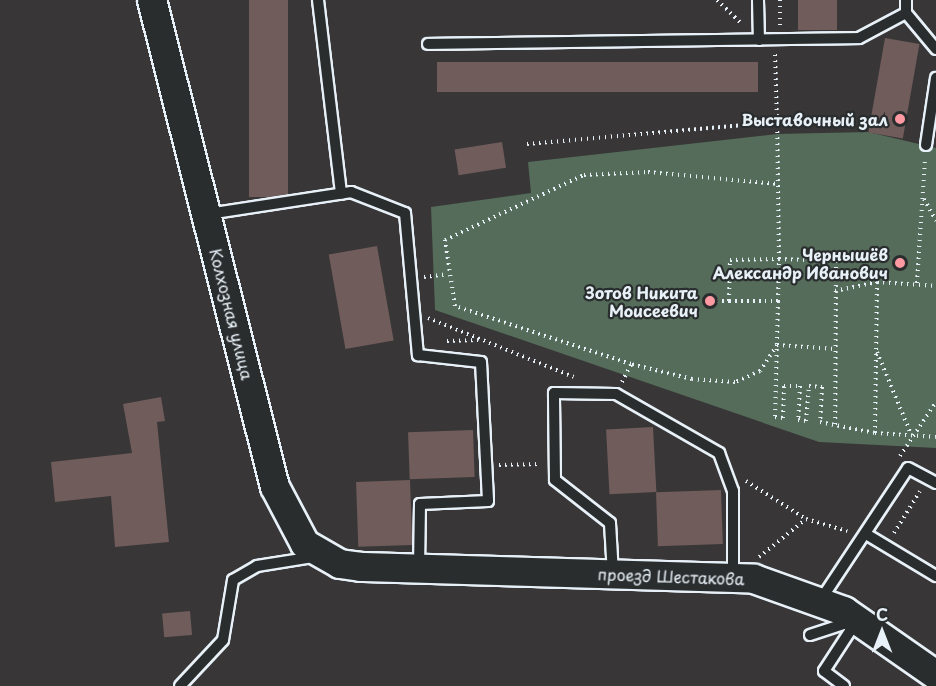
<!DOCTYPE html>
<meta charset="utf-8">
<style>
body{margin:0}
#map{position:relative;width:936px;height:686px;overflow:hidden;background:#383637;font-family:"Playpen Sans",sans-serif}
div>[style]{position:absolute}
[style*='--x']{left:calc(var(--x)*1px);top:calc(var(--y)*1px);width:calc(var(--w)*1px);rotate:calc(var(--a)*1deg)}
.green>*{inset:0;background:#546c59}
.building>*{inset:0;background:#6f5c5b;transform-origin:0 0}
.path>*{height:4px;margin-top:-2px;transform-origin:0;background:repeating-linear-gradient(90deg,#e8f1f8 0 1.5px,transparent 0 6px)}
.roads{filter:drop-shadow(2px 0 #e8f1f8) drop-shadow(-2px 0 #e8f1f8) drop-shadow(0 2px #e8f1f8) drop-shadow(0 -2px #e8f1f8)}
.service>*{height:10px;margin:-5px;padding:0 5px;transform-origin:5px;border-radius:5px;background:#2a2d2e}
.tertiary>*{height:28px;margin:-14px;padding:0 14px;transform-origin:14px;border-radius:14px;background:#2a2d2e}
.dots>*{width:16px;height:16px;translate:-50% -50%;box-sizing:border-box;border:3px solid #2a2d2e;border-radius:50%}
span{translate:-50% -50%;white-space:nowrap;text-align:center;line-height:1.15;-webkit-text-stroke:4.5px #2a2d2e;paint-order:stroke}
.poi-label{font-size:16px;color:#e8f1f8;font-weight:700}
.right{translate:-100% -50%;text-align:right}
.street-label{font-size:16px;color:#e8f1f8}
.north{position:absolute;left:852px;top:602px;width:60px;height:60px;-webkit-text-stroke:4px #2a2d2e;paint-order:stroke;rotate:0deg;font-size:16px;font-weight:700;line-height:24px;text-align:center;color:#e8f1f8}
.north::after{content:'';display:block;margin:auto;width:21px;height:27px;background:#e8f1f8;clip-path:polygon(50% 0,100% 100%,50% 72%,0 100%)}
</style>
<div id="map">
<div class="green">
<div style="clip-path:polygon(868px 132px,936px 148px,936px 448px,819px 442px,435px 310px,431px 207px,531px 193px,528px 162px,777px 134px)"></div>
</div>
<div class="building">
<div style="left:249px;top:0;width:39px;height:197px"></div>
<div style="left:798px;top:0;width:39px;height:30px"></div>
<div style="left:885px;top:38px;width:35px;height:96px;rotate:10deg"></div>
<div style="left:758px;top:62px;width:30px;height:321px;rotate:90deg"></div>
<div style="left:502px;top:142px;width:26px;height:48px;rotate:81deg"></div>
<div style="left:377px;top:246px;width:96px;height:49px;rotate:80deg"></div>
<div style="clip-path:polygon(161px 397px,165px 421px,157px 422px,169px 542px,115px 547px,111px 496px,55px 502px,51px 462px,132px 453px,123px 404px)"></div>
<div style="left:653px;top:427px;width:65px;height:47px;rotate:87deg"></div>
<div style="left:473px;top:430px;width:47px;height:65px;rotate:88deg"></div>
<div style="left:410px;top:480px;width:65px;height:54px;rotate:88deg"></div>
<div style="left:721px;top:490px;width:54px;height:65px;rotate:88deg"></div>
<div style="left:190px;top:611px;width:24px;height:28px;rotate:85deg"></div>
</div>
<div class="path">
<div style="--x:717;--y:0;--w:35;--a:44"></div>
<div style="--x:780;--y:0;--w:26;--a:90"></div>
<div style="--x:527;--y:144;--w:251;--a:-5"></div>
<div style="--x:777;--y:122;--w:69;--a:-91.7"></div>
<div style="--x:924;--y:199;--w:25;--a:61"></div>
<div style="--x:424;--y:277;--w:23;--a:-7"></div>
<div style="--x:877;--y:282;--w:151;--a:90.8"></div>
<div style="--x:875;--y:433;--w:61;--a:3.8"></div>
<div style="--x:917;--y:283;--w:125;--a:-86.3"></div>
<div style="--x:835;--y:291;--w:43;--a:-12.1"></div>
<div style="--x:877;--y:282;--w:59;--a:3.9"></div>
<div style="--x:710;--y:301;--w:19;--a:0"></div>
<div style="--x:729;--y:301;--w:41;--a:-88.6"></div>
<div style="--x:730;--y:260;--w:49;--a:-1.2"></div>
<div style="--x:779;--y:259;--w:137;--a:-90.8"></div>
<div style="--x:729;--y:301;--w:49;--a:0"></div>
<div style="--x:778;--y:301;--w:42;--a:-88.6"></div>
<div style="--x:779;--y:259;--w:57;--a:2"></div>
<div style="--x:836;--y:261;--w:164;--a:90.3"></div>
<div style="--x:778;--y:301;--w:116;--a:91.5"></div>
<div style="--x:775;--y:417;--w:8;--a:7"></div>
<div style="--x:783;--y:418;--w:32;--a:-88"></div>
<div style="--x:784;--y:386;--w:16;--a:0"></div>
<div style="--x:800;--y:386;--w:34;--a:93"></div>
<div style="--x:798;--y:420;--w:8;--a:7"></div>
<div style="--x:806;--y:421;--w:35;--a:-85"></div>
<div style="--x:809;--y:386;--w:13;--a:4"></div>
<div style="--x:822;--y:387;--w:35;--a:93"></div>
<div style="--x:820;--y:422;--w:56;--a:11.3"></div>
<div style="--x:428;--y:318;--w:157;--a:22"></div>
<div style="--x:447;--y:341;--w:31;--a:-2"></div>
<div style="--x:777;--y:345;--w:31;--a:123"></div>
<div style="--x:760;--y:371;--w:27;--a:156"></div>
<div style="--x:735;--y:382;--w:43;--a:-176"></div>
<div style="--x:692;--y:379;--w:63;--a:-166.2"></div>
<div style="--x:631;--y:364;--w:185;--a:-161.8"></div>
<div style="--x:455;--y:306;--w:67;--a:-98.6"></div>
<div style="--x:445;--y:240;--w:153;--a:-25.1"></div>
<div style="--x:584;--y:175;--w:64;--a:-2.7"></div>
<div style="--x:648;--y:172;--w:131;--a:5.3"></div>
<div style="--x:777;--y:345;--w:58;--a:3.9"></div>
<div style="--x:877;--y:352;--w:89;--a:67.5"></div>
<div style="--x:622;--y:382;--w:20;--a:-63"></div>
<div style="--x:900;--y:456;--w:65;--a:-56.3"></div>
<div style="--x:499;--y:465;--w:41;--a:-1.4"></div>
<div style="--x:746;--y:481;--w:71;--a:32.3"></div>
<div style="--x:894;--y:533;--w:49;--a:-58.2"></div>
<div style="--x:759;--y:557;--w:60;--a:-39"></div>
<div style="--x:806;--y:519;--w:43;--a:16.3"></div>
</div>
<div class="roads">
<div class="service">
<div style="--x:318;--y:0;--w:195;--a:83.2"></div>
<div style="--x:758;--y:0;--w:40;--a:88.6"></div>
<div style="--x:906;--y:0;--w:13;--a:90"></div>
<div style="--x:906;--y:13;--w:47;--a:50.2"></div>
<div style="--x:428;--y:44;--w:431;--a:-0.8"></div>
<div style="--x:859;--y:38;--w:53;--a:-28"></div>
<div style="--x:926;--y:145;--w:68;--a:-81.5"></div>
<div style="--x:208;--y:214;--w:145;--a:-8.7"></div>
<div style="--x:351;--y:192;--w:58;--a:21.3"></div>
<div style="--x:405;--y:213;--w:143;--a:84.8"></div>
<div style="--x:418;--y:355;--w:63;--a:6.3"></div>
<div style="--x:481;--y:362;--w:139;--a:87.1"></div>
<div style="--x:488;--y:501;--w:68;--a:177.5"></div>
<div style="--x:420;--y:504;--w:63;--a:90.9"></div>
<div style="--x:866;--y:534;--w:82;--a:31"></div>
<div style="--x:613;--y:574;--w:51;--a:-93.4"></div>
<div style="--x:610;--y:523;--w:70;--a:-142"></div>
<div style="--x:555;--y:480;--w:87;--a:-90.7"></div>
<div style="--x:554;--y:393;--w:62;--a:0.9"></div>
<div style="--x:616;--y:394;--w:119;--a:29.8"></div>
<div style="--x:719;--y:453;--w:40;--a:69.8"></div>
<div style="--x:733;--y:491;--w:86;--a:90"></div>
<div style="--x:820;--y:601;--w:159;--a:-56.5"></div>
<div style="--x:908;--y:468;--w:32;--a:28"></div>
<div style="--x:810;--y:635;--w:45;--a:-18"></div>
<div style="--x:180;--y:686;--w:63;--a:-46.9"></div>
<div style="--x:223;--y:640;--w:61;--a:-80.5"></div>
<div style="--x:233;--y:580;--w:28;--a:-30"></div>
<div style="--x:257;--y:566;--w:58;--a:-9"></div>
<div style="--x:844;--y:686;--w:25;--a:-143"></div>
<div style="--x:824;--y:671;--w:59;--a:-56.9"></div>
</div>
<div class="tertiary">
<div style="--x:152;--y:0;--w:502;--a:75.83"></div>
<div style="--x:275;--y:487;--w:64;--a:62.2"></div>
<div style="--x:305;--y:544;--w:40;--a:29.7"></div>
<div style="--x:340;--y:564;--w:21;--a:8"></div>
<div style="--x:361;--y:567;--w:393;--a:1.7"></div>
<div style="--x:754;--y:579;--w:96;--a:19.6"></div>
<div style="--x:844;--y:611;--w:112;--a:34.8"></div>
</div>
</div>
<div class="dots">
<div style="left:900px;top:119px;background:#ff9aa2"></div>
<div style="left:900px;top:263px;background:#ff9aa2"></div>
<div style="left:710px;top:301px;background:#ff9aa2"></div>
</div>
<div class="poi-label">
<span class="right" style="left:888px;top:119px">Выставочный зал</span>
<span class="right" style="left:888px;top:263px">Чернышёв<br>Александр Иванович</span>
<span class="right" style="left:698px;top:301px">Зотов Никита<br>Моисеевич</span>
</div>
<div class="street-label">
<span style="left:232px;top:314px;rotate:76deg">Колхозная улица</span>
<span style="left:671px;top:576px;rotate:2deg">проезд Шестакова</span>
</div>
<div class="north">С</div>
</div>
